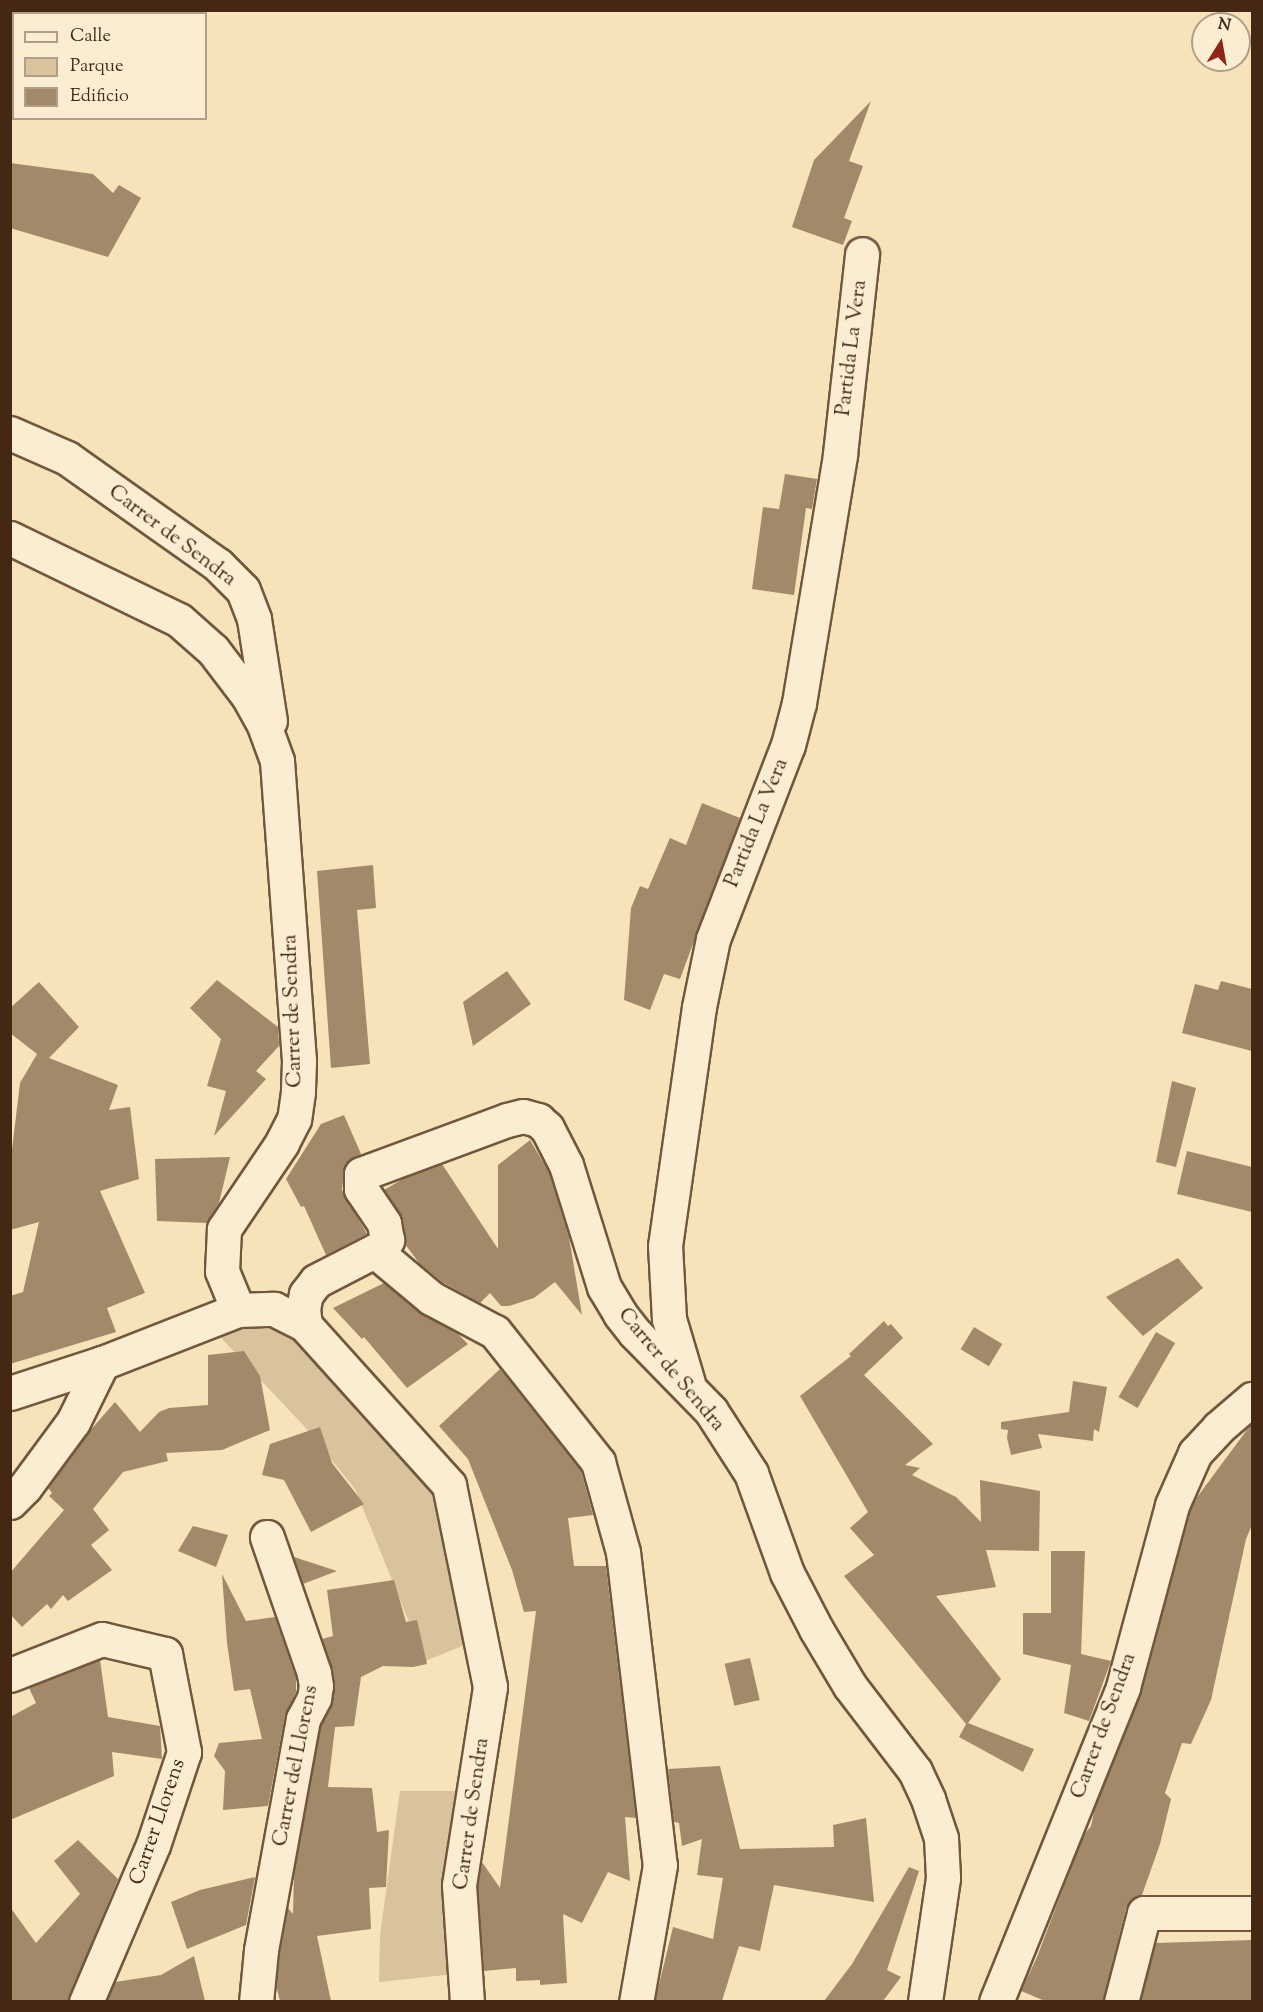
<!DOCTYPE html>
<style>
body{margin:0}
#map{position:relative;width:1263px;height:2012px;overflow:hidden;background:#f7e3b9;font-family:"Sorts Mill Goudy",serif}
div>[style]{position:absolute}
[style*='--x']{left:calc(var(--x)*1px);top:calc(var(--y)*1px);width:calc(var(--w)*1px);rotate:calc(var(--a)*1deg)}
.green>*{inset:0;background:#d9c39d}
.building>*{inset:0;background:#a2896a;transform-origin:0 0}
.roads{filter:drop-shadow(2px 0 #72573d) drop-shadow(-2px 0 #72573d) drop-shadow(0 2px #72573d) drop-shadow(0 -2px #72573d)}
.minor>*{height:33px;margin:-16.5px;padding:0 16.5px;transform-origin:16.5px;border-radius:16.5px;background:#faedd2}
span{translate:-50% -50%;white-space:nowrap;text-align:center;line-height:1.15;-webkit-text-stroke:4.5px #faedd2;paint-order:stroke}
.street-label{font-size:21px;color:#452814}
.frame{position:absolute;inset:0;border:12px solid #452814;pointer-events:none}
.legend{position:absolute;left:12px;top:12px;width:195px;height:108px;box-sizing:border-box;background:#faedd2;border:2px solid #b29e86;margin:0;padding:8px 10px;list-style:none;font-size:18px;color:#452814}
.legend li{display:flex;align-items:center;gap:12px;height:30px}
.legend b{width:30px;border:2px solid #b29e86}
.north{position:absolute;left:1191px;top:12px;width:60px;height:60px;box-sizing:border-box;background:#faedd2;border:2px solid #b29e86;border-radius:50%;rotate:11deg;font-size:16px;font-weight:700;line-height:24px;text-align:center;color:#452814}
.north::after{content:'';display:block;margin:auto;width:21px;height:27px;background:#8f2418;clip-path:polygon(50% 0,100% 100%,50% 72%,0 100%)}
</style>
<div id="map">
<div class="green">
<div style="clip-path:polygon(274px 1309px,449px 1485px,480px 1639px,425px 1661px,355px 1489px,304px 1426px,206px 1322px)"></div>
<div style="clip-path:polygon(400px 1791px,474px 1791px,465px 1973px,379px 1982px,380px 1935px)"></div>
</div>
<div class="building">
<div style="clip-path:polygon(871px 101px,849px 161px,863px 166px,844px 218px,852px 221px,843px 245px,792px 227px,814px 160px)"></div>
<div style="clip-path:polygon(10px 163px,93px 174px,113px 193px,119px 185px,141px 198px,108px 257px,10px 228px)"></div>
<div style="clip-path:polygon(785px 474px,817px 479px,812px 509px,806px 508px,794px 595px,752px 589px,763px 507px,779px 509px)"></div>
<div style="clip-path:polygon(702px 803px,740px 818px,680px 979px,664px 974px,650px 1010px,624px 1000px,631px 908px,640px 886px,648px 889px,670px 838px,686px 845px)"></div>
<div style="clip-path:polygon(373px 865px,376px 908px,357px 910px,370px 1064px,331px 1068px,317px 871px)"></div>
<div style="clip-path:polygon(507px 971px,531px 1004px,473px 1046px,463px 1002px)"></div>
<div style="clip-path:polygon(217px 980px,278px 1027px,279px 1046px,256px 1071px,266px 1079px,214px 1136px,226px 1091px,207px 1086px,221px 1039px,190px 1008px)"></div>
<div style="clip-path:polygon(1221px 981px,1252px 989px,1252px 1051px,1182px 1033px,1195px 984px,1218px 990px)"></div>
<div style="clip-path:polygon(39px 982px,79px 1027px,49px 1058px,118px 1085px,109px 1110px,130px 1107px,139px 1179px,100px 1191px,145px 1293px,107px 1308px,116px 1332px,10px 1364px,10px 1296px,23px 1292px,39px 1222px,10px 1230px,10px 1166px,20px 1083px,37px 1054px,10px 1033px,10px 1008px)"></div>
<div style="clip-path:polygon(1172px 1081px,1196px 1088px,1176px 1167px,1156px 1162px)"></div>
<div style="clip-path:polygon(344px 1115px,361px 1154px,345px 1164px,342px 1190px,367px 1234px,326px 1255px,304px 1206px,301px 1207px,286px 1179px,321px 1124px)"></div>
<div style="clip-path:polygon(530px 1140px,549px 1172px,569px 1237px,582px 1315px,555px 1282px,534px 1298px,509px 1306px,501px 1306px,490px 1293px,480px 1303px,442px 1282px,419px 1263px,405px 1244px,402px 1219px,384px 1190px,406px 1177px,442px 1164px,498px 1249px,498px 1165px)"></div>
<div style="clip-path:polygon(1187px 1151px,1252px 1167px,1252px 1212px,1177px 1194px)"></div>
<div style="clip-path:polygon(230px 1157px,219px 1203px,207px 1223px,157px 1221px,155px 1159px)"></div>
<div style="clip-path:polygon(1178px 1258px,1203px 1288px,1143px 1336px,1106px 1297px)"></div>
<div style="clip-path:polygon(384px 1283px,419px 1312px,458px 1334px,468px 1344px,407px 1388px,364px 1337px,362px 1339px,333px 1308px)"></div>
<div style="clip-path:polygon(884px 1321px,888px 1326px,891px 1324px,903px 1338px,864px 1375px,933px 1444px,905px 1465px,920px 1468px,912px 1475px,956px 1497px,981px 1522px,980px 1480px,1040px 1491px,1039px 1551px,986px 1550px,996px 1587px,936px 1596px,1001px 1679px,968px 1723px,1034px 1749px,1023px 1772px,959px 1737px,966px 1724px,844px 1576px,874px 1555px,850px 1528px,868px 1512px,800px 1396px,851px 1356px,849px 1354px)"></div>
<div style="left:974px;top:1327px;width:33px;height:26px;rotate:31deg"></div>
<div style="left:1156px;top:1332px;width:22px;height:75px;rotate:30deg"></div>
<div style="clip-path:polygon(244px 1351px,260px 1376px,270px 1430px,222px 1450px,166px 1453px,168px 1461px,123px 1472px,93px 1509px,109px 1530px,91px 1545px,112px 1570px,68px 1601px,63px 1595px,51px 1609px,47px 1604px,22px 1627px,10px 1614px,10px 1573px,64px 1510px,49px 1496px,52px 1493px,48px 1488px,88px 1433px,115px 1402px,140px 1432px,159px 1412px,169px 1408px,208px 1405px,208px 1355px)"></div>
<div style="clip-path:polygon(500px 1369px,581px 1471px,593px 1515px,568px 1518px,574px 1566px,606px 1566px,636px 1818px,625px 1817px,630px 1881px,608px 1872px,582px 1923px,563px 1914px,567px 1983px,540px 1985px,540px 1980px,516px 1981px,516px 1968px,484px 1971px,478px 1886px,482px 1862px,500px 1888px,536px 1611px,524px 1612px,512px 1570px,468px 1459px,439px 1426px)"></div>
<div style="clip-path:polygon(1073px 1381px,1107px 1387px,1099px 1432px,1094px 1429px,1093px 1441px,1038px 1434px,1042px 1448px,1011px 1455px,1007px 1438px,1008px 1430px,1001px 1429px,1001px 1422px,1069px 1412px)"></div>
<div style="clip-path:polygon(1252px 1423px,1252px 1525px,1246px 1539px,1211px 1700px,1191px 1744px,1182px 1743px,1165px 1793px,1171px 1799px,1160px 1844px,1142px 1895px,1130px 1901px,1126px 1908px,1103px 2001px,1045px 2001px,1021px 1991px,1037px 1957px,1083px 1836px,1091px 1826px,1095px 1807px,1140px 1694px,1190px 1511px,1195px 1500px)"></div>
<div style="clip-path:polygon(320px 1427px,332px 1463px,364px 1504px,311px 1532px,284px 1480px,262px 1475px,270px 1444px)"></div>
<div style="clip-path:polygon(193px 1526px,228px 1535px,216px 1567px,178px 1551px)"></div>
<div style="clip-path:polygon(1051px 1551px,1085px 1551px,1081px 1654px,1111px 1661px,1089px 1721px,1064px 1713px,1071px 1665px,1023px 1654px,1023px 1613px,1051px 1613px)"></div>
<div style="clip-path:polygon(294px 1557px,337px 1571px,303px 1584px)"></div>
<div style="clip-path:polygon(222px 1574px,246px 1621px,275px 1617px,296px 1678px,296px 1692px,285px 1716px,268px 1806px,223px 1810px,225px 1771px,214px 1756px,219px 1743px,262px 1739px,250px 1689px,234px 1691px,227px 1643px)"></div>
<div style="clip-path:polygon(394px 1580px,406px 1622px,417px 1620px,427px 1664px,413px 1667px,383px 1666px,361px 1677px,354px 1726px,335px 1727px,328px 1787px,372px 1788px,377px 1832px,389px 1830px,386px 1887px,369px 1888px,371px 1929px,317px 1936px,331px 2001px,280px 2001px,276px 1985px,280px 1953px,288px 1908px,293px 1914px,294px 1874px,321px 1725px,331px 1706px,334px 1689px,332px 1667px,322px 1639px,333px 1636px,327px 1590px)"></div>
<div style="left:750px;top:1658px;width:43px;height:26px;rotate:77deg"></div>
<div style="clip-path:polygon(100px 1660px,108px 1717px,160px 1726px,162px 1759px,112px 1752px,114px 1776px,10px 1820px,10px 1717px,36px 1703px,29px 1688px)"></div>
<div style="clip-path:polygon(720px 1766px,740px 1849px,834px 1847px,833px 1825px,866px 1818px,874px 1902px,774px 1885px,760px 1951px,739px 1946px,722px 2001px,655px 2001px,673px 1927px,713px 1939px,723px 1878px,697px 1875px,702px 1839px,682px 1846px,679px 1823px,674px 1822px,668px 1769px)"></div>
<div style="clip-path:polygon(78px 1840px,118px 1879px,68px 2001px,10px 2001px,10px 1907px,36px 1943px,80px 1894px,54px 1861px)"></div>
<div style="clip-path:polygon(909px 1867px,919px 1871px,887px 1970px,901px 1977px,883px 2001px,824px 2001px,852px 1964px)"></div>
<div style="clip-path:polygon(255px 1877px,246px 1925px,187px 1949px,171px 1902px,200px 1890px)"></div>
<div style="clip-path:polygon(1252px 1940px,1252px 2001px,1140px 2001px,1156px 1943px)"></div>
<div style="clip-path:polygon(194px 1956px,205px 2001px,107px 2001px,115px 1982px,161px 1975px)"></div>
</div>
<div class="roads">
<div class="minor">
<div style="--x:10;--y:433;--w:62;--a:23.7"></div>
<div style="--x:67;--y:458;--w:185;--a:35.3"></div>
<div style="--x:218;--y:565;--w:35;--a:45"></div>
<div style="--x:243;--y:590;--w:31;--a:69"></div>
<div style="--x:254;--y:619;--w:103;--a:81.1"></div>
<div style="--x:10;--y:538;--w:188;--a:25.9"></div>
<div style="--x:179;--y:620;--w:45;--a:41.4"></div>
<div style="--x:213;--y:650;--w:58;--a:52.7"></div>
<div style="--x:248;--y:696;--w:33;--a:61"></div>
<div style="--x:264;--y:725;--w:38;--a:70"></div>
<div style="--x:277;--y:761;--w:301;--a:85.8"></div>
<div style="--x:299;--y:1061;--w:31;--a:92"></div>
<div style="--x:298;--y:1092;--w:27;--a:98"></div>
<div style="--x:294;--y:1119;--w:27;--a:117"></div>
<div style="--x:282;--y:1143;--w:104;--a:124"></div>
<div style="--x:224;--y:1229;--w:42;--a:92.7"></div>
<div style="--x:222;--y:1271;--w:42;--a:67.7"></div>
<div style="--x:375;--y:1251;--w:73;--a:40"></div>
<div style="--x:431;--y:1298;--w:72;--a:28"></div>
<div style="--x:495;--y:1332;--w:166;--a:51.6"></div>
<div style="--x:598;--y:1462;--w:93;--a:74.5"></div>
<div style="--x:623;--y:1552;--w:315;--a:83.3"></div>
<div style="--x:660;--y:1865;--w:139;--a:99.9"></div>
<div style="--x:305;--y:1325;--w:16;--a:-97"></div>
<div style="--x:303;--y:1309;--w:15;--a:-79"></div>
<div style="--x:306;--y:1294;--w:16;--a:-52"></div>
<div style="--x:316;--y:1281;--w:74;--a:-27.3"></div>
<div style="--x:382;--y:1247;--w:9;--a:-54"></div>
<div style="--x:387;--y:1240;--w:17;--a:-100"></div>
<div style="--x:384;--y:1223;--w:41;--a:-124.1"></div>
<div style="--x:361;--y:1189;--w:15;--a:-90"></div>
<div style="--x:361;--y:1174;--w:156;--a:-20.3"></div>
<div style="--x:507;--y:1120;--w:16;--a:-14"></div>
<div style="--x:523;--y:1116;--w:16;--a:15"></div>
<div style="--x:538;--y:1120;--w:12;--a:42"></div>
<div style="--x:547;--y:1128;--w:42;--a:62.8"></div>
<div style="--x:566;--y:1165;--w:128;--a:72.7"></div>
<div style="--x:604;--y:1287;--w:31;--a:59"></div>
<div style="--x:620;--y:1314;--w:24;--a:52"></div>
<div style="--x:635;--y:1333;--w:109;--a:45.7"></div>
<div style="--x:711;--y:1411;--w:74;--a:57.2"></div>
<div style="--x:751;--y:1473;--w:106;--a:70.2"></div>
<div style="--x:787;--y:1573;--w:63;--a:62.6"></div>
<div style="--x:816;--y:1629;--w:66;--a:59.2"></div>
<div style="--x:850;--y:1686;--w:107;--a:52.6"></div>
<div style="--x:915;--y:1771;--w:31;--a:65"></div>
<div style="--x:928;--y:1799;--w:41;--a:71.6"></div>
<div style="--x:941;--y:1838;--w:40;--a:87.1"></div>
<div style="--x:943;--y:1878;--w:125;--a:98.3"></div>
<div style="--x:688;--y:1383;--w:67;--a:-106.5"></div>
<div style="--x:669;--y:1319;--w:73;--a:-93.1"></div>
<div style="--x:665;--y:1246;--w:241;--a:-81.9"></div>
<div style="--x:699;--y:1007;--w:69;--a:-78.4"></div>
<div style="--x:713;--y:939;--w:208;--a:-68.9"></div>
<div style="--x:788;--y:745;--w:43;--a:-75.3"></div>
<div style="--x:799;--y:703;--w:252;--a:-80.6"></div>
<div style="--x:840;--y:454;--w:201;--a:-83.7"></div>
<div style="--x:10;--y:1393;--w:97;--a:-18.1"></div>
<div style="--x:102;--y:1363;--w:146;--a:-21.3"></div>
<div style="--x:238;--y:1310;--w:36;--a:-2"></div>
<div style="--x:274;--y:1309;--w:35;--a:27"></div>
<div style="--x:305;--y:1325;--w:215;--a:48"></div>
<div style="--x:449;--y:1485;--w:206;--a:78.5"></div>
<div style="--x:490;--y:1687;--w:200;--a:98.9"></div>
<div style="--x:459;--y:1885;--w:117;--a:86.1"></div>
<div style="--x:10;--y:1502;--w:21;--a:-45"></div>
<div style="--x:25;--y:1487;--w:81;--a:-53.6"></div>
<div style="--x:73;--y:1422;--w:66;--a:-63.8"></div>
<div style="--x:10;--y:1675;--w:99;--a:-21.4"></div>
<div style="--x:102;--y:1639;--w:65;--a:13.4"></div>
<div style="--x:165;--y:1654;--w:100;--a:79"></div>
<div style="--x:184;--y:1752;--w:98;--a:108.4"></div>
<div style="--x:153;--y:1845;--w:171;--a:113.1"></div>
<div style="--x:256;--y:2002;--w:52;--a:-84.5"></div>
<div style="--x:261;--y:1950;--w:235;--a:-79.7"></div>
<div style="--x:303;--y:1719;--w:24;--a:-62"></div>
<div style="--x:314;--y:1698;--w:12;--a:-81"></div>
<div style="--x:316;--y:1686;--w:13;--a:-99"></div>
<div style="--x:314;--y:1673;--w:144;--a:-109.1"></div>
<div style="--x:996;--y:2002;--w:340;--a:-68"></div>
<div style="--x:1123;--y:1687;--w:188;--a:-74.9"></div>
<div style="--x:1172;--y:1505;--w:57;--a:-66.1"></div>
<div style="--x:1195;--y:1453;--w:34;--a:-47"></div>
<div style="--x:1218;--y:1428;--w:45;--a:-40.5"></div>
<div style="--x:1121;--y:2002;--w:92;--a:-75.5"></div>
<div style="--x:1144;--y:1913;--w:108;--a:0"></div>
</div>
</div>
<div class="street-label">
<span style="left:852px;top:348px;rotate:-83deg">Partida La Vera</span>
<span style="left:172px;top:536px;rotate:37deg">Carrer de Sendra</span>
<span style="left:757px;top:823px;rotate:-68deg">Partida La Vera</span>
<span style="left:293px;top:1011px;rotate:-92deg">Carrer de Sendra</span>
<span style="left:671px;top:1370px;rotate:50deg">Carrer de Sendra</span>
<span style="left:1104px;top:1726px;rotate:-70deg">Carrer de Sendra</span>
<span style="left:296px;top:1766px;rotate:-79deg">Carrer del Llorens</span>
<span style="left:472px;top:1814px;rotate:-82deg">Carrer de Sendra</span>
<span style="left:158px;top:1822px;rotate:-71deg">Carrer Llorens</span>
</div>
<div class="frame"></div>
<ul class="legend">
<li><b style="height:8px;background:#faedd2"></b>Calle</li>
<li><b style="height:16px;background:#d9c39d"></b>Parque</li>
<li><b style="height:16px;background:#a2896a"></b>Edificio</li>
</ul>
<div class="north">N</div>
</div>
